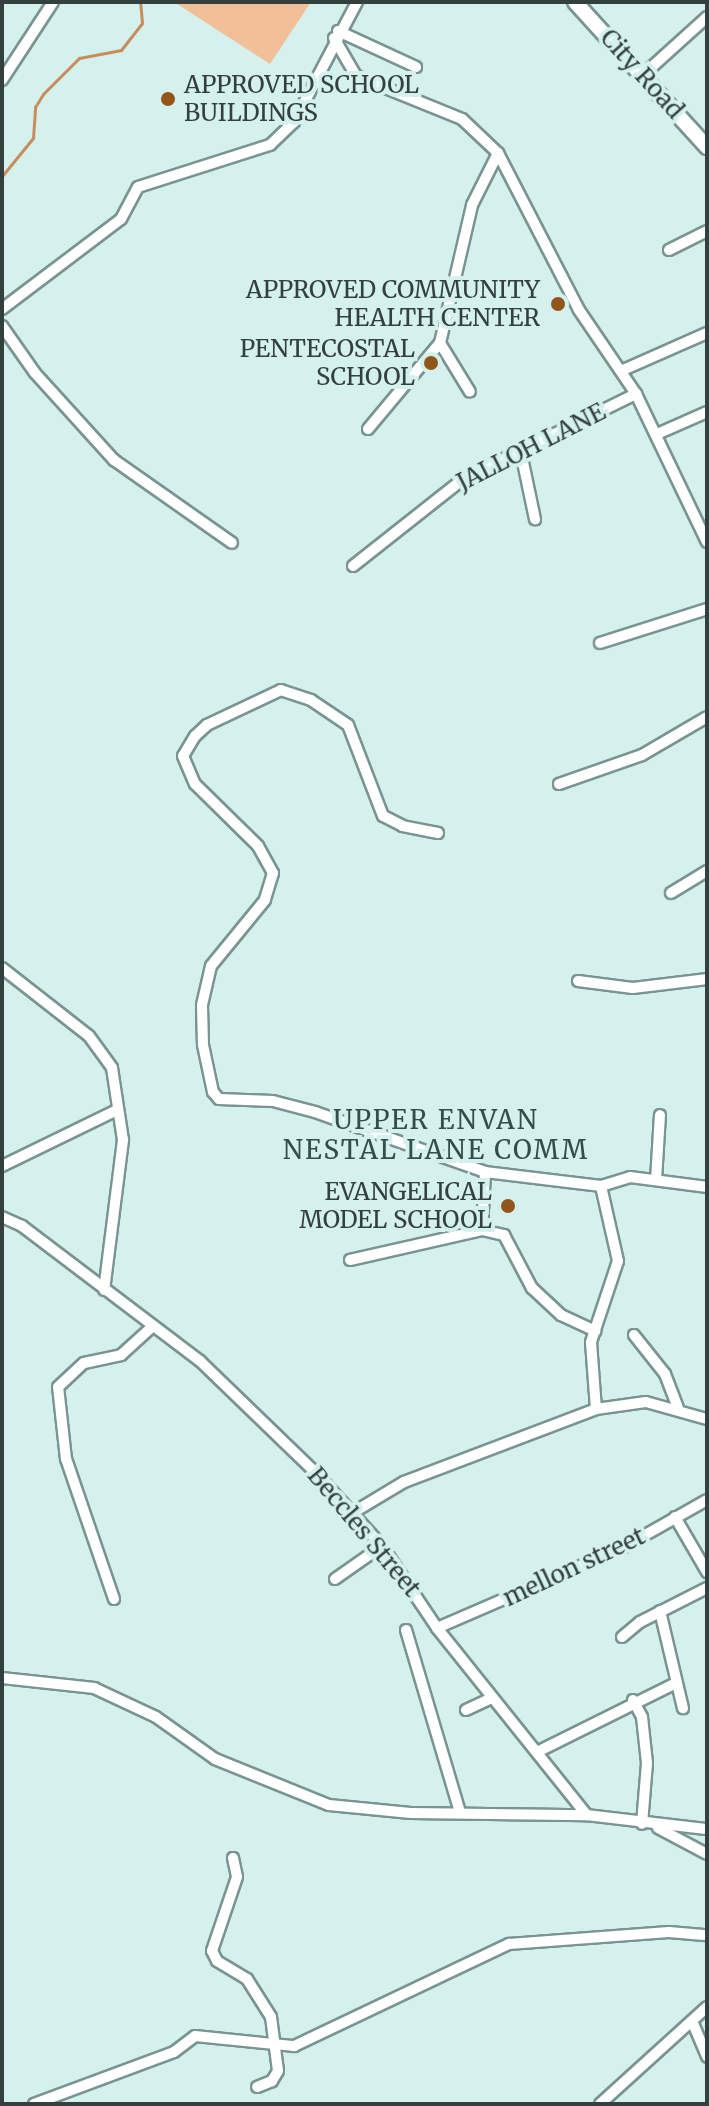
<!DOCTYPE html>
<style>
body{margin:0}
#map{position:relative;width:709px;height:2106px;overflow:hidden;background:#d4f1ee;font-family:Merriweather,serif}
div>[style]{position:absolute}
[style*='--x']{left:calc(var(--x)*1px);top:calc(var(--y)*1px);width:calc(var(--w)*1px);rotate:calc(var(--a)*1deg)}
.green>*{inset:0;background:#f2c098}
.stream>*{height:3px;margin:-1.5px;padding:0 1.5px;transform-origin:1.5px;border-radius:1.5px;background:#c98d5b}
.roads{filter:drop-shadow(2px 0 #799491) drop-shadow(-2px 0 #799491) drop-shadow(0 2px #799491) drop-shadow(0 -2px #799491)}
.minor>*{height:10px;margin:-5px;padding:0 5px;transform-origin:5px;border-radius:5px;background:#fff}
.secondary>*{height:14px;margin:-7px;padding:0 7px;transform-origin:7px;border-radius:7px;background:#fff}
.dots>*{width:22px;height:22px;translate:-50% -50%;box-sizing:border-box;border:4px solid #d4f1ee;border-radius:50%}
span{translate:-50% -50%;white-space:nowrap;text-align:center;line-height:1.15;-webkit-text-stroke:8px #d4f1ee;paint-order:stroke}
.street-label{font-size:24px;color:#34403e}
.poi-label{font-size:24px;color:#34403e}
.left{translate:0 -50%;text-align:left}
.right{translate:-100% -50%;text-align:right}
.neighbourhood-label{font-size:26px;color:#334d4a;letter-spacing:2px}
.frame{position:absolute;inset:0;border:4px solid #34403e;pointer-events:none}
</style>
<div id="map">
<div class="green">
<div style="clip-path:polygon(174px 2px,311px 2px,270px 64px)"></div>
</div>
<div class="stream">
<div style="--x:2;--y:176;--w:49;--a:-50.8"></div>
<div style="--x:33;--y:138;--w:31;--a:-86"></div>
<div style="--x:35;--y:107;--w:15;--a:-58"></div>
<div style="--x:43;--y:94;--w:51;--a:-45"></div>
<div style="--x:79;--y:58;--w:43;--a:-10.8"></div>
<div style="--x:121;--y:50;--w:34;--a:-52"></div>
<div style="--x:142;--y:23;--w:21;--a:-95"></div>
</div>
<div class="roads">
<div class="minor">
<div style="--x:338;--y:31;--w:86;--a:24.8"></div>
<div style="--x:334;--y:38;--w:44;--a:59.9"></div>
<div style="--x:356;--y:76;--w:114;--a:22.1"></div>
<div style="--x:462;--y:119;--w:50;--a:43.4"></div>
<div style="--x:498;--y:153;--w:177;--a:62.7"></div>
<div style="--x:579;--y:310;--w:102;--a:55.8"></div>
<div style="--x:636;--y:394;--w:164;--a:64.4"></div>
<div style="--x:644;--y:74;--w:85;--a:-42.1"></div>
<div style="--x:2;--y:80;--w:93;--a:-56.8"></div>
<div style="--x:669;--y:250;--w:42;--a:-26.6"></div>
<div style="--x:2;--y:309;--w:149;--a:-37.1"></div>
<div style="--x:121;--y:219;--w:36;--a:-62"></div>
<div style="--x:138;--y:187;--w:139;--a:-17.7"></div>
<div style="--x:270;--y:145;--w:33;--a:-44"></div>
<div style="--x:294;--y:122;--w:136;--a:-62.3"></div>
<div style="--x:2;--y:326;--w:57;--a:54.9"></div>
<div style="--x:35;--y:373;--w:118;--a:47.8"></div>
<div style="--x:114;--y:460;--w:144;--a:35.1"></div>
<div style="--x:440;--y:343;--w:142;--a:-76.9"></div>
<div style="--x:472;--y:205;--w:58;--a:-63.4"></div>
<div style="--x:623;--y:370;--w:92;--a:-23.8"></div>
<div style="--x:368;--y:429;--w:112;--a:-50.1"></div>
<div style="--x:440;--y:343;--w:57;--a:58.5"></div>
<div style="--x:657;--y:434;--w:55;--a:-23.7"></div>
<div style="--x:520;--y:448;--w:73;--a:78.1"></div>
<div style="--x:353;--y:566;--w:140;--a:-38.3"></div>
<div style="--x:463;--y:479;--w:193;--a:-26.2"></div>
<div style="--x:600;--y:643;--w:112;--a:-17.6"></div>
<div style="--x:559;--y:784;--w:88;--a:-19.3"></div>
<div style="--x:642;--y:755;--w:75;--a:-30.3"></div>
<div style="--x:438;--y:833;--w:36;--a:-169"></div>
<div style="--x:403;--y:826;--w:22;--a:-153"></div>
<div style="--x:383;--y:816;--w:97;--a:-111"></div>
<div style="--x:348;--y:725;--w:45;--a:-146"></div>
<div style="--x:311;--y:700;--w:32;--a:-162"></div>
<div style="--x:281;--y:690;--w:82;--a:154.7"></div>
<div style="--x:207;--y:725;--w:16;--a:137"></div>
<div style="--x:195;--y:736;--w:23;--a:121"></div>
<div style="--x:183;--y:756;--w:30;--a:67"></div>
<div style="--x:195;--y:784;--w:88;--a:44.5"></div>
<div style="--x:258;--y:846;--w:31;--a:61"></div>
<div style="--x:273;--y:873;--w:28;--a:107"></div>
<div style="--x:265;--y:900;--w:85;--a:129.3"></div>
<div style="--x:211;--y:966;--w:40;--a:103"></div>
<div style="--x:202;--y:1005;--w:40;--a:88.6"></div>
<div style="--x:203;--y:1045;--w:48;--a:78"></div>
<div style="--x:213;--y:1092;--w:9;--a:49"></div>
<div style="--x:219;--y:1099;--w:54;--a:2.1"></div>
<div style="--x:273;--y:1101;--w:43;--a:14.7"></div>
<div style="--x:315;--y:1112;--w:180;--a:19.4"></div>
<div style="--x:485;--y:1172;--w:117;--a:6.9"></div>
<div style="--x:601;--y:1186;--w:30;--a:-17"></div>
<div style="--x:630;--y:1177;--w:78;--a:7.4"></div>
<div style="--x:671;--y:893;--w:42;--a:-31.4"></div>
<div style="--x:2;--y:968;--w:110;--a:38"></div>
<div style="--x:89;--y:1036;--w:39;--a:54"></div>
<div style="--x:112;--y:1068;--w:73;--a:81.3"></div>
<div style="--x:123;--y:1140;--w:151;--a:97.2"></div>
<div style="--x:578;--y:981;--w:55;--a:7.3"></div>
<div style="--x:633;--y:988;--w:75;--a:-6.9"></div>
<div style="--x:2;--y:1166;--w:128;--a:-26"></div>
<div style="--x:656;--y:1180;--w:65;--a:-86.5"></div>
<div style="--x:2;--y:1217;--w:22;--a:24"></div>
<div style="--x:22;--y:1226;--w:223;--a:37.2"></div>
<div style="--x:200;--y:1361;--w:158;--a:44"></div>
<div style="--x:314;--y:1471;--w:101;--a:47.8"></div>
<div style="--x:382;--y:1546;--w:99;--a:56.1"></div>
<div style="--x:437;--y:1628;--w:240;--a:51.3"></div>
<div style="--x:587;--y:1815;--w:121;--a:6.7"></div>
<div style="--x:482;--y:1230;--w:58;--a:-87"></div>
<div style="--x:350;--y:1260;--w:135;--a:-12.8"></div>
<div style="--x:482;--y:1230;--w:23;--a:13"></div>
<div style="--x:504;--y:1235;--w:60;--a:62.2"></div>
<div style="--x:532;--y:1288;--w:40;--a:43"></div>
<div style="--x:561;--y:1315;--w:38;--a:25"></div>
<div style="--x:634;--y:1335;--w:50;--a:51.5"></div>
<div style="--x:665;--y:1374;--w:36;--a:69"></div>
<div style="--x:596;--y:1409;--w:67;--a:-94.3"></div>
<div style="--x:591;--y:1342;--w:85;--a:-71.6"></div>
<div style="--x:618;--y:1261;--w:77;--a:-102.8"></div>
<div style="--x:354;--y:1512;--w:58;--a:-31"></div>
<div style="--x:404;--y:1482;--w:205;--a:-20.8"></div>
<div style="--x:596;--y:1409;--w:50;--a:-8"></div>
<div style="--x:646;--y:1402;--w:63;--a:15.6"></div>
<div style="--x:675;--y:1517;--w:64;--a:59.8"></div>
<div style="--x:335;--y:1579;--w:57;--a:-35.1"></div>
<div style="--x:114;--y:1599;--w:148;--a:-108.9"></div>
<div style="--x:66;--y:1459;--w:72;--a:-96.3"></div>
<div style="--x:58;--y:1387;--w:35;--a:-43"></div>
<div style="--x:84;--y:1363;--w:38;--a:-12"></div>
<div style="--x:121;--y:1355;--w:43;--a:-42.2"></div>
<div style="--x:660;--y:1611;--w:100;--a:76.7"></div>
<div style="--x:437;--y:1628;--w:204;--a:-23.4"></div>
<div style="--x:624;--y:1547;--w:95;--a:-29.5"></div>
<div style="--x:406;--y:1630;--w:190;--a:73.5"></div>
<div style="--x:622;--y:1637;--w:23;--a:-40"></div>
<div style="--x:640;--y:1622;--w:75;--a:-26.9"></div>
<div style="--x:2;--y:1678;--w:93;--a:6.2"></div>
<div style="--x:94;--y:1688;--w:68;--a:25.1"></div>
<div style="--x:156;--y:1717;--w:72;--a:35.4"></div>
<div style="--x:215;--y:1759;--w:123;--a:22"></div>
<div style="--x:329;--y:1805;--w:82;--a:5.6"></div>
<div style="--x:411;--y:1813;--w:176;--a:0.7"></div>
<div style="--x:633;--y:1700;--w:19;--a:62"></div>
<div style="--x:642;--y:1717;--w:46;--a:83.8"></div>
<div style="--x:647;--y:1763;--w:61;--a:94.7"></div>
<div style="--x:466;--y:1710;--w:29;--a:-25"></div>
<div style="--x:537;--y:1752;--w:153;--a:-26.4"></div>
<div style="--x:658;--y:1828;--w:55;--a:28"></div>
<div style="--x:233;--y:1858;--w:19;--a:78"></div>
<div style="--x:237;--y:1877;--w:78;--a:108.7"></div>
<div style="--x:212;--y:1951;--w:11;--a:63"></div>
<div style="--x:217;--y:1961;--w:35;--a:31"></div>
<div style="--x:247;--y:1979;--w:45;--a:57.7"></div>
<div style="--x:271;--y:2017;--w:54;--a:82.6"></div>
<div style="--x:278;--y:2071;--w:12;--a:121"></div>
<div style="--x:272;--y:2081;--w:16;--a:158"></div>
<div style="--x:692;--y:2021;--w:39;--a:67"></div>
<div style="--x:34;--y:2104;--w:149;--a:-20.4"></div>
<div style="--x:174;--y:2052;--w:26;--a:-37"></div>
<div style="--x:195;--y:2036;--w:100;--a:5.8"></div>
<div style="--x:294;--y:2046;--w:238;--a:-25.4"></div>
<div style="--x:509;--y:1944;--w:160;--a:-4.3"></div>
<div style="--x:669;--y:1932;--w:38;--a:5"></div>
<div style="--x:600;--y:2104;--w:144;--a:-42.2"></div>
</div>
<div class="secondary">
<div style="--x:575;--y:2;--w:196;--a:47.7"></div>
</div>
</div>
<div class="dots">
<div style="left:168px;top:99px;background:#93561a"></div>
<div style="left:558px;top:304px;background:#93561a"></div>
<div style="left:431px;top:363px;background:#93561a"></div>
<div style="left:508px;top:1206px;background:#93561a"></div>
</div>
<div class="street-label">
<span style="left:642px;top:74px;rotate:48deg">City Road</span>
<span style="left:531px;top:447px;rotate:-27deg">JALLOH LANE</span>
<span style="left:364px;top:1532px;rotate:50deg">Beccles Street</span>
<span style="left:574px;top:1567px;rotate:-25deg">mellon street</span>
</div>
<div class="poi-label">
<span class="left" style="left:184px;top:99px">APPROVED SCHOOL<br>BUILDINGS</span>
<span class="right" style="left:540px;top:304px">APPROVED COMMUNITY<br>HEALTH CENTER</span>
<span class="right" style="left:415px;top:363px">PENTECOSTAL<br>SCHOOL</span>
<span class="right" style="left:492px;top:1206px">EVANGELICAL<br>MODEL SCHOOL</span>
</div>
<div class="neighbourhood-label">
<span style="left:436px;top:1135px">UPPER ENVAN<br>NESTAL LANE COMM</span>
</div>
<div class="frame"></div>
</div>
